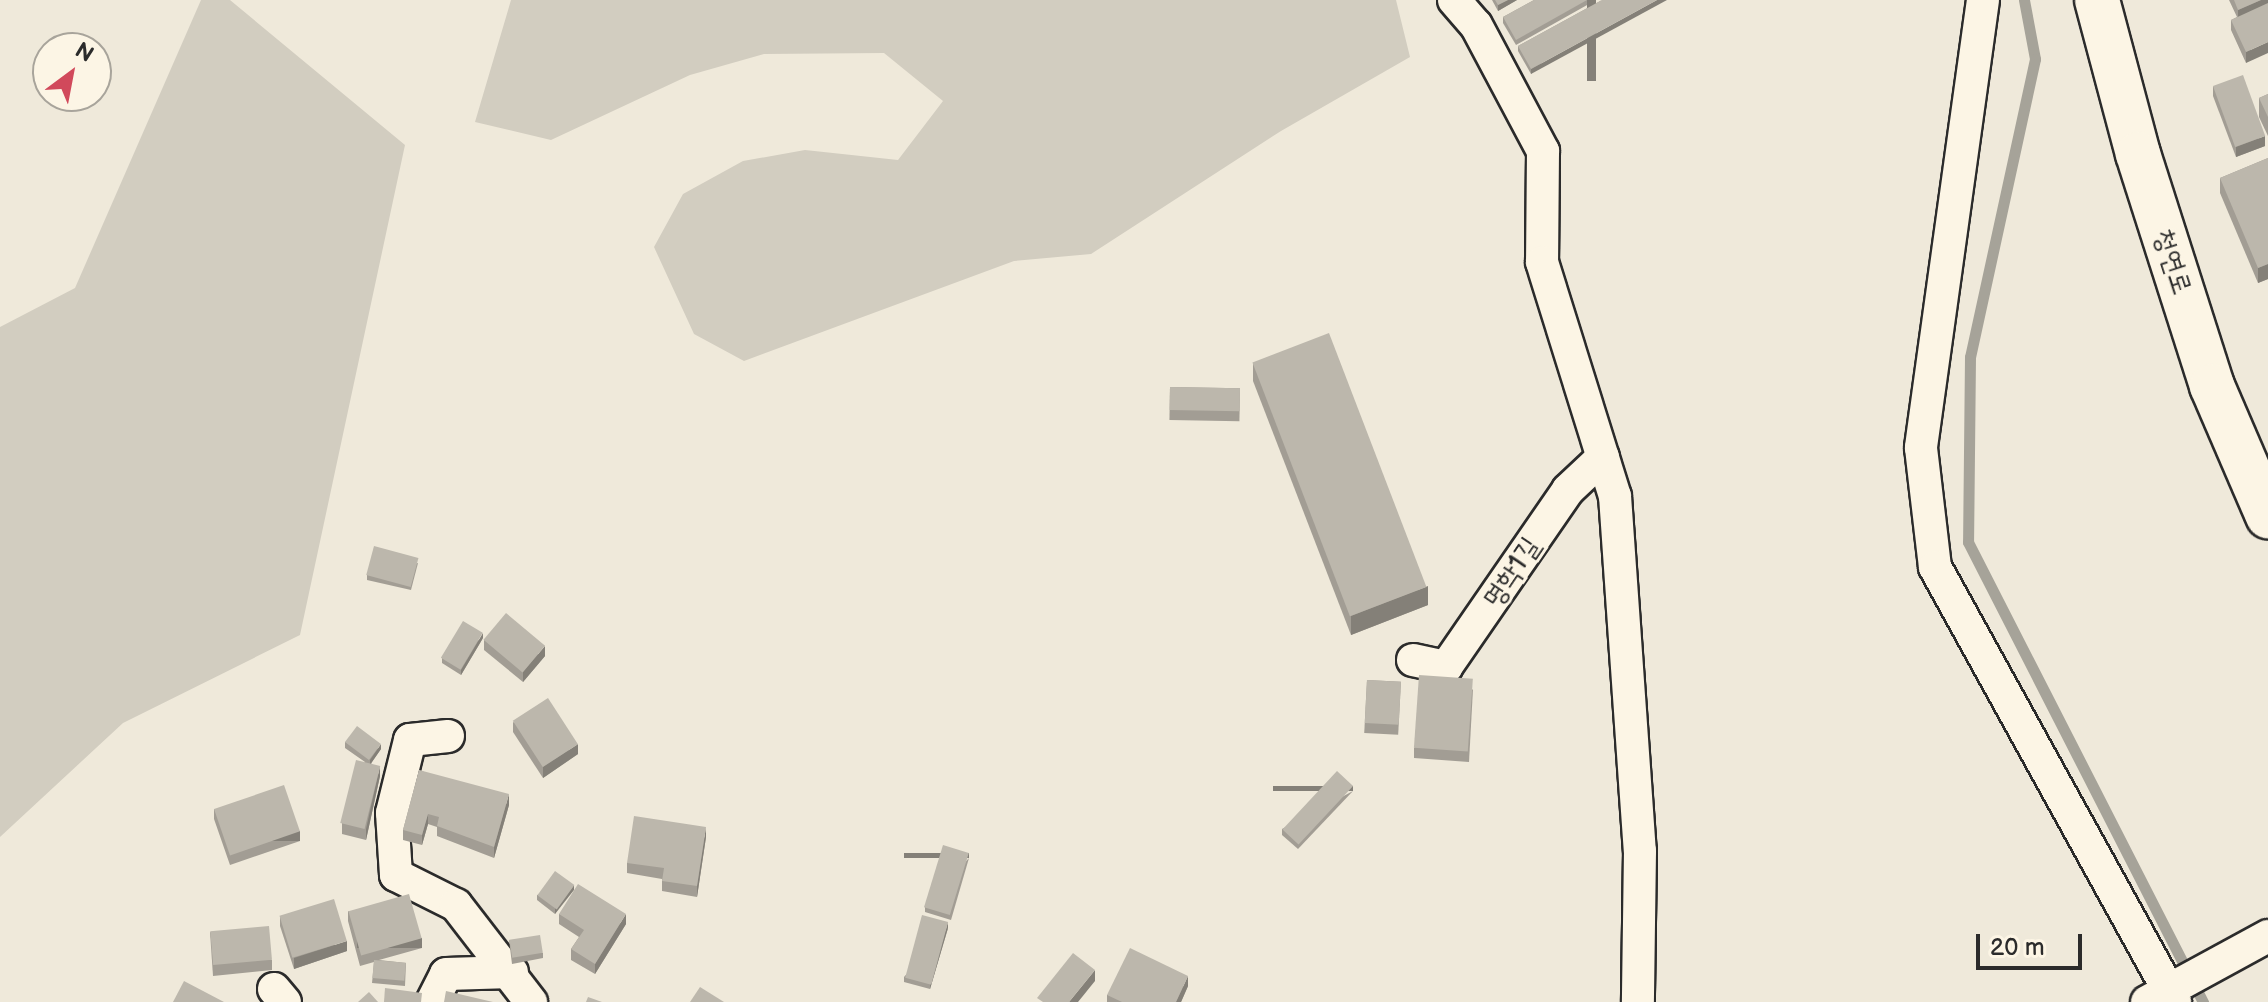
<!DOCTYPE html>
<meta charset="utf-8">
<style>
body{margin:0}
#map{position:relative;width:2268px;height:1002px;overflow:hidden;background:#efe9da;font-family:"Balsamiq Sans","Poor Story",sans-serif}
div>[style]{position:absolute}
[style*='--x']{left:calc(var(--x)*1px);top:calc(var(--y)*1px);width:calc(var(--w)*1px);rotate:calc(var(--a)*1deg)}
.green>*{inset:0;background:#d2cdc0}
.stream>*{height:11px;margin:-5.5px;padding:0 5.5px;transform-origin:5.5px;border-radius:5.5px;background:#a6a399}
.roads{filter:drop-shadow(2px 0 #2b2b2b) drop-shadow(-2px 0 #2b2b2b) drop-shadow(0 2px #2b2b2b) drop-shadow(0 -2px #2b2b2b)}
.minor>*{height:32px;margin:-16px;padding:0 16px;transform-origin:16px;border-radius:16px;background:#fcf5e5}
.secondary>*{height:44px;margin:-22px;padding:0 22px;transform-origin:22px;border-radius:22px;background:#fcf5e5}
.wall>*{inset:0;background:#a29d94;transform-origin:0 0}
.shaded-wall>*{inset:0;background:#848078;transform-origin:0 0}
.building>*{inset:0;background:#bcb7ac;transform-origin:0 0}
span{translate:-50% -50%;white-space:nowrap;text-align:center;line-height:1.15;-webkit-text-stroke:6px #fcf5e5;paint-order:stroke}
.street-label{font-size:28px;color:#2b2b2b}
.north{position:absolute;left:32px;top:32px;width:80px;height:80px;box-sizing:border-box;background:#fcf5e5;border:2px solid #a8a49b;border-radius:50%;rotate:32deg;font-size:22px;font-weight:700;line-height:32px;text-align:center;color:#2b2b2b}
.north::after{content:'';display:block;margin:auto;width:28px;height:36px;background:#d1495b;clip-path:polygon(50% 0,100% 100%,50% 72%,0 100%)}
.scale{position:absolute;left:1976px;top:934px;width:106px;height:36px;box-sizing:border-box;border:4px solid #2b2b2b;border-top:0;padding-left:10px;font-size:24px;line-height:28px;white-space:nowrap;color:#2b2b2b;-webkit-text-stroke:6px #fcf5e5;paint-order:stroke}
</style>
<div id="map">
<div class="green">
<div style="clip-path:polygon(201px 0,230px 0,405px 145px,300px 635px,123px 723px,0 837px,0 327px,75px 288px)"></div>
<div style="clip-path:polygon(511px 0,1396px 0,1410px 57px,1281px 131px,1091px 254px,1014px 261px,744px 361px,694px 334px,654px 247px,683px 194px,743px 161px,805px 150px,898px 160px,943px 101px,884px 53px,764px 54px,690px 75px,551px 140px,475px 122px)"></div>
</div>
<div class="stream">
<div style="--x:2024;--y:0;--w:60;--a:79.4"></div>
<div style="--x:2035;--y:59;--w:305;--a:102.3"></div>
<div style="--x:1970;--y:357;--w:185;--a:90.6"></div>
<div style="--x:1968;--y:542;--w:517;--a:62.94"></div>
</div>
<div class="roads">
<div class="minor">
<div style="--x:1454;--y:0;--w:33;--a:49"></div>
<div style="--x:1476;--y:25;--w:143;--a:62"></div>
<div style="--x:1543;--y:151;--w:111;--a:90.5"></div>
<div style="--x:1542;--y:262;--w:245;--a:72.7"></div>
<div style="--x:1615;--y:496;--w:356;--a:86"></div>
<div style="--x:1640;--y:851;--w:151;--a:90.8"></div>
<div style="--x:1983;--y:0;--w:452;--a:97.9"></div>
<div style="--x:1921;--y:448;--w:120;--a:83.3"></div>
<div style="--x:1935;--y:567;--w:497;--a:61.1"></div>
<div style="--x:1413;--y:660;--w:34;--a:12"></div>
<div style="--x:1446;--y:667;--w:215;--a:-55.4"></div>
<div style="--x:1568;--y:490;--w:48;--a:-43.3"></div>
<div style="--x:448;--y:736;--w:38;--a:174"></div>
<div style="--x:410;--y:740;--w:75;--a:103.9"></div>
<div style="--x:392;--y:813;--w:62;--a:86.3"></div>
<div style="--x:396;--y:875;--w:67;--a:26.6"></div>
<div style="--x:456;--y:905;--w:123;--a:52.3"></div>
<div style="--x:274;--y:989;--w:17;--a:50"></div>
<div style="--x:432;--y:1002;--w:31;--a:-63"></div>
<div style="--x:446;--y:974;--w:66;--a:-1.7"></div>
<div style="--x:2147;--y:1002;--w:138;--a:-28.6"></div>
</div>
<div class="secondary">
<div style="--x:2097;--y:0;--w:159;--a:75.1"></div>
<div style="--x:2138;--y:154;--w:244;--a:72.3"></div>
<div style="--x:2212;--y:386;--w:142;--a:66.7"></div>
</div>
</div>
<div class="wall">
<div style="clip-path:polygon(1492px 0,1517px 0,1498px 11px)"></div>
<div style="clip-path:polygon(1534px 0,1596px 0,1516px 45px,1503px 23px,1503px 17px)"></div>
<div style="clip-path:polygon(1602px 0,1531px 74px,1518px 51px,1518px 46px)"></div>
<div style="clip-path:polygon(2229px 0,2268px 0,2246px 63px,2231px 30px,2231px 20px,2237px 17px)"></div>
<div style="clip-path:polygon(2213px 86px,2265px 146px,2236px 157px,2213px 96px)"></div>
<div style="clip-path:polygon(2268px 94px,2268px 136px,2259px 117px,2259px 98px)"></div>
<div style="clip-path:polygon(2268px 158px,2268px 279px,2258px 283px,2220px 193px,2220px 178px)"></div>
<div style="clip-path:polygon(1253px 363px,1428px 605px,1351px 635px,1253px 381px)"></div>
<div style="left:1170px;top:387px;width:70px;height:33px;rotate:1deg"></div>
<div style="clip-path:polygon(418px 563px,411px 590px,367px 580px,367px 575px)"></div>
<div style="clip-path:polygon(483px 638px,461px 675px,442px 663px,442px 658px)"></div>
<div style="clip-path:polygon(484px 640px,545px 656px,523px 682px,484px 650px)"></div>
<div style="left:1367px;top:680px;width:34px;height:53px;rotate:3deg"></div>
<div style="clip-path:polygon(1473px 689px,1469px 762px,1414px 758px,1414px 748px)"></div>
<div style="clip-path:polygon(513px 722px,578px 754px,543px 778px,513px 732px)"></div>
<div style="clip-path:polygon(345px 742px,381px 749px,371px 763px,380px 776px,366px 840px,342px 834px,342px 823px,365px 762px,345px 748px)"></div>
<div style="clip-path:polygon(419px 770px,509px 805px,494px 858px,437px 836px,437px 827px,428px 824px,422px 845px,403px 840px,403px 830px)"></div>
<div style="clip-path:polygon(1353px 791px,1298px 849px,1282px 835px,1282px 829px)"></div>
<div style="clip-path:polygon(214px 809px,300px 841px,230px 865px,214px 819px)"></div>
<div style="clip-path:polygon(706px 837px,697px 897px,662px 891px,662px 879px,627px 873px,627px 863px)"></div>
<div style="clip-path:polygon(969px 858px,951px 920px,925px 912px,925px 907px)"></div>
<div style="clip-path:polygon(574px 885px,555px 914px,537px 900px,537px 895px)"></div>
<div style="clip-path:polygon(348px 911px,422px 948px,379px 960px,406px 963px,405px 986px,372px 983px,374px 962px,360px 966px,348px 921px)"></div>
<div style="clip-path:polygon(559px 914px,626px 924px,595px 974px,571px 960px,571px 949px,579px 937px,559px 924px)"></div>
<div style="clip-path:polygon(280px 916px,347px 951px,294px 969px,280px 926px)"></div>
<div style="clip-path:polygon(948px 928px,930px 989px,904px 982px,904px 977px)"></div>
<div style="clip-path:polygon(210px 932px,272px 960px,272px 970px,213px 976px)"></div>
<div style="clip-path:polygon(509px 940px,543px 953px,543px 958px,512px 964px)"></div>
<div style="clip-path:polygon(1188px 986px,1181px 1002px,1107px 1002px,1107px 995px)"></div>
</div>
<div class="shaded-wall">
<div style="clip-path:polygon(1508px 0,1517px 0,1498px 11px,1498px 5px)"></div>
<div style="left:1587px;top:0;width:9px;height:81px"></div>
<div style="clip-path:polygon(1657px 0,1667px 0,1531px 74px,1531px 69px)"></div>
<div style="clip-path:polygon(2261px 0,2268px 0,2268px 7px,2238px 21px,2238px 10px)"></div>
<div style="clip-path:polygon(2268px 42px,2268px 53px,2246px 63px,2246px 52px)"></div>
<div style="clip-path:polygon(2265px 136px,2265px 146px,2236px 157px,2236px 147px)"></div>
<div style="clip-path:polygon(2268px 264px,2268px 279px,2258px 283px,2258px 268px)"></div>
<div style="clip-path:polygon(1428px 586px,1428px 605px,1351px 635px,1351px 616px)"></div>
<div style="clip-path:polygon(483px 633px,483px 638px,461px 675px,461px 670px)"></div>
<div style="clip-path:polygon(545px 646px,545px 656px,523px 682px,523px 672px)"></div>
<div style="clip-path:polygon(381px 744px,381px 749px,370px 765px,370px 760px)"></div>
<div style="clip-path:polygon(578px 744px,578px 754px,543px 778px,543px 767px)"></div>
<div style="clip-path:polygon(380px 766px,380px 776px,366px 840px,366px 829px)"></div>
<div style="left:1353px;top:786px;width:5px;height:80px;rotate:90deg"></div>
<div style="clip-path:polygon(509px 794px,509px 805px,494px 858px,494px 847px)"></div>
<div style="clip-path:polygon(428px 814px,428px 824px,422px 845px,422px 835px)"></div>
<div style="clip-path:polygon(706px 827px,706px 837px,697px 897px,697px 886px)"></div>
<div style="left:300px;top:831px;width:10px;height:74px;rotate:90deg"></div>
<div style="left:969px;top:853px;width:5px;height:65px;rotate:90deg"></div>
<div style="clip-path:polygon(574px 885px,574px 890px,555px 914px,555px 909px)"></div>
<div style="clip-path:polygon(626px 914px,626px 924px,595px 974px,595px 964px)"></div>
<div style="clip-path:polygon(948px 922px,948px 928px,930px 989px,930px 984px)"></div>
<div style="left:422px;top:938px;width:10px;height:65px;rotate:90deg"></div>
<div style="clip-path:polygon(347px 941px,347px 951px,294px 969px,294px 958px)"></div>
<div style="clip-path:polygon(1095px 970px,1095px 981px,1078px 1002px,1069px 1002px)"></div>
<div style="clip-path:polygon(1188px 976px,1188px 986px,1181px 1002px,1176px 1002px)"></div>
</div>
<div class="building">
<div style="clip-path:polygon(1495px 0,1508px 0,1498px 5px)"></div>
<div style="clip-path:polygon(1534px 0,1587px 0,1516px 40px,1503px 17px)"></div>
<div style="clip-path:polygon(1602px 0,1657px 0,1531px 69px,1518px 46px)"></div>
<div style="clip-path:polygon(2234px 0,2261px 0,2238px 10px)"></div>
<div style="clip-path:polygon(2268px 3px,2268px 42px,2246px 52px,2231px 20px)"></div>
<div style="left:2243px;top:75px;width:65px;height:32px;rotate:70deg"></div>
<div style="clip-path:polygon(2268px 94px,2268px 117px,2259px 98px)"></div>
<div style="clip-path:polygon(2268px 158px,2268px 264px,2258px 268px,2220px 178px)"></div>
<div style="left:1329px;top:333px;width:272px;height:82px;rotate:69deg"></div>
<div style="left:1170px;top:387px;width:70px;height:23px;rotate:1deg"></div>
<div style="left:374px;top:546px;width:46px;height:30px;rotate:15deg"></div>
<div style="left:506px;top:613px;width:51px;height:35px;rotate:40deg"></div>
<div style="left:463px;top:621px;width:23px;height:43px;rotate:31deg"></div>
<div style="left:1419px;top:675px;width:54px;height:73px;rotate:4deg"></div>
<div style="left:1367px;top:680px;width:34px;height:43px;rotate:3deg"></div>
<div style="left:548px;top:698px;width:55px;height:42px;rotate:57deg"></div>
<div style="left:357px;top:726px;width:30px;height:20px;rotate:37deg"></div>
<div style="left:356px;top:760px;width:25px;height:65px;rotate:14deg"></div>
<div style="clip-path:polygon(419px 770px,509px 794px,494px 847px,437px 826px,439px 817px,428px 814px,422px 835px,403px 830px)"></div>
<div style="left:1337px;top:771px;width:22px;height:80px;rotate:43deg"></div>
<div style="left:284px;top:785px;width:49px;height:74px;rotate:71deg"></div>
<div style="clip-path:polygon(634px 816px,706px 827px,697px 886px,662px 881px,664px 868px,627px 863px)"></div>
<div style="left:943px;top:845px;width:27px;height:65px;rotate:17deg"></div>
<div style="left:555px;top:871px;width:24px;height:30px;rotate:36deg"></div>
<div style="clip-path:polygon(578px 884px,626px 914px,595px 964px,571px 949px,584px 930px,559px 914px)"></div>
<div style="left:409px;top:894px;width:46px;height:63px;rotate:74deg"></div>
<div style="left:334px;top:899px;width:44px;height:57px;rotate:73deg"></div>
<div style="left:922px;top:915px;width:27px;height:65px;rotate:15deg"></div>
<div style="left:269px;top:926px;width:34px;height:59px;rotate:85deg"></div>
<div style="left:540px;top:935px;width:18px;height:31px;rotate:81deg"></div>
<div style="clip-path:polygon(1130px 948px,1188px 976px,1176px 1002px,1122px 1002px,1107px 995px)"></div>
<div style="clip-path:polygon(1073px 953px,1095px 970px,1069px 1002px,1043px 1002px,1037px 998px)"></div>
<div style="left:374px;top:960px;width:32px;height:18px;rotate:5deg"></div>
<div style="clip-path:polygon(184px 981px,224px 1002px,173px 1002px)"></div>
<div style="clip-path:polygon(700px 987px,724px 1002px,690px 1002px)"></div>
<div style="clip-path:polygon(385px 988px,422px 993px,421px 1002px,384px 1002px)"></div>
<div style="clip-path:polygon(446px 991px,493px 1002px,444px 1002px)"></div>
<div style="clip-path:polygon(369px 992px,378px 1002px,358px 1002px)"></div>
<div style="clip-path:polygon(588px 997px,602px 1002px,586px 1002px)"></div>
</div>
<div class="street-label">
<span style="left:2172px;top:262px;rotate:72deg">청연로</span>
<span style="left:1512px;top:573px;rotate:-56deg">명학1길</span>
</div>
<div class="north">N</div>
<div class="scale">20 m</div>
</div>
